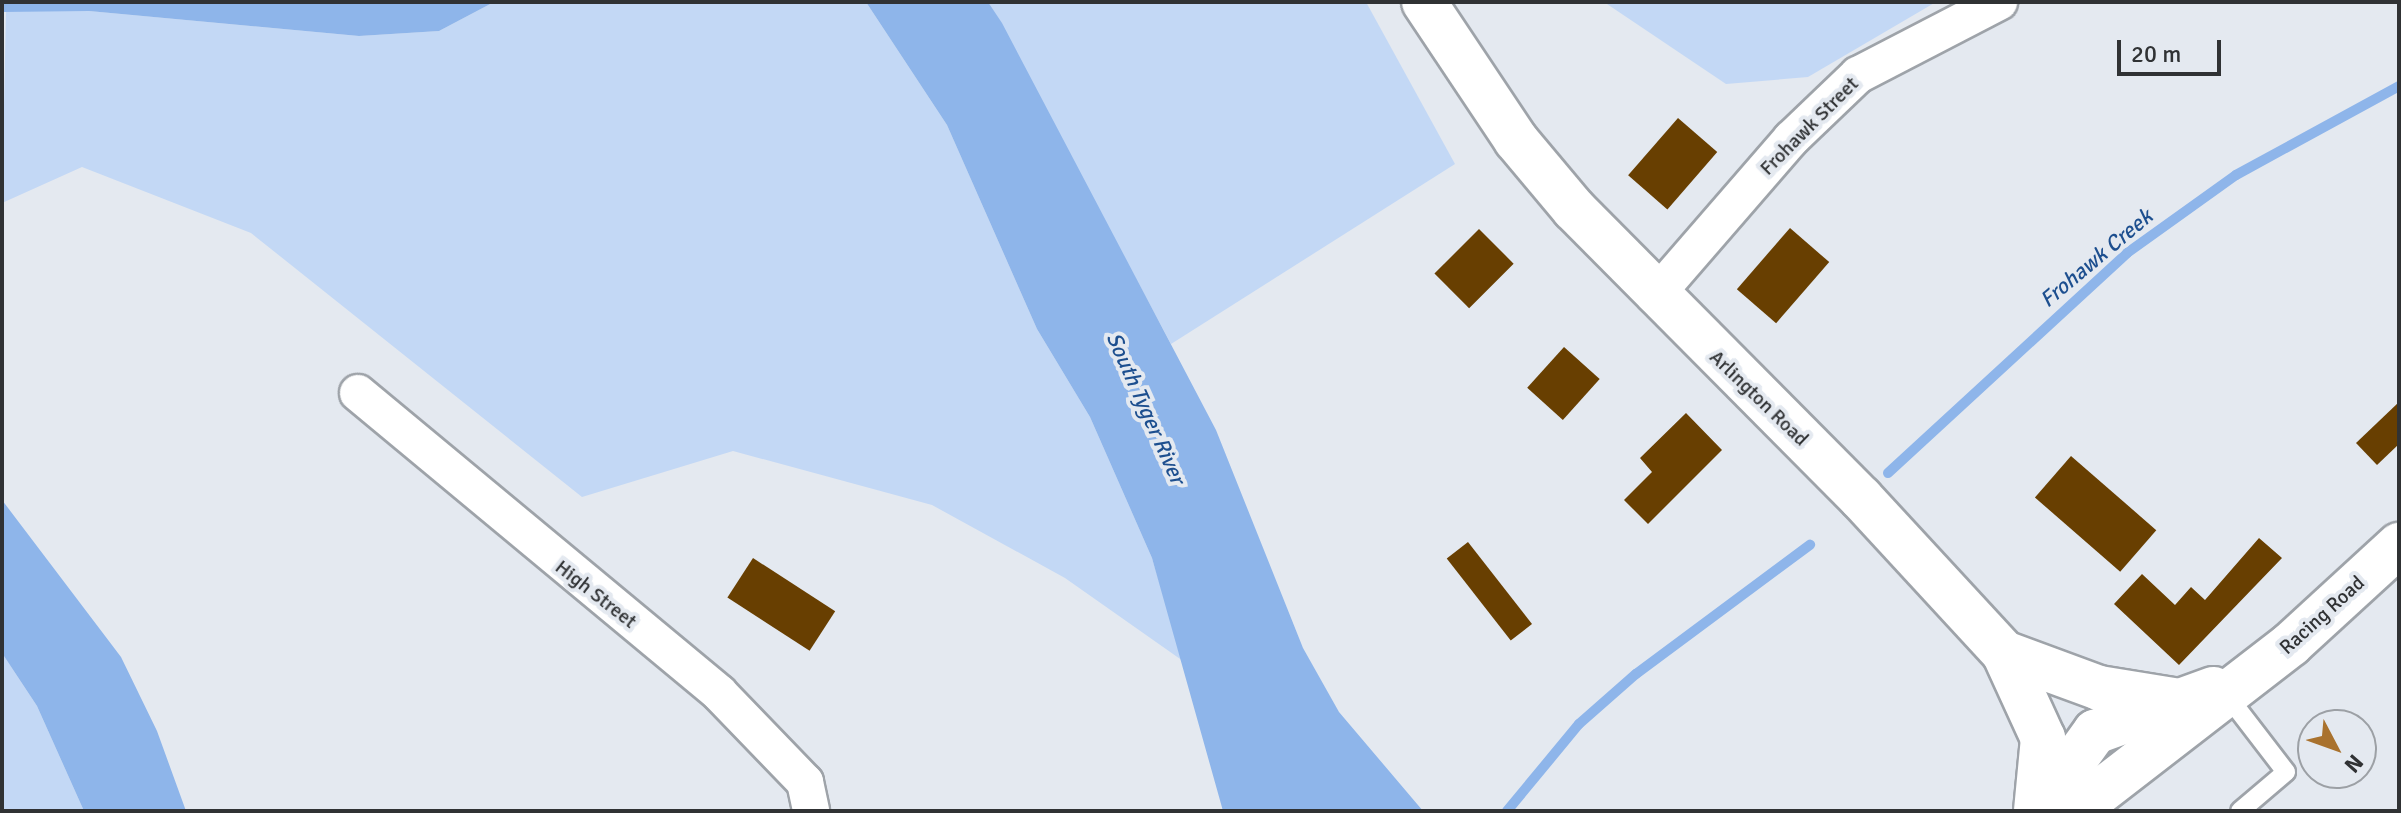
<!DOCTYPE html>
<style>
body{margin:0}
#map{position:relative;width:2401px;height:813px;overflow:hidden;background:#e4e9f0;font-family:Signika,sans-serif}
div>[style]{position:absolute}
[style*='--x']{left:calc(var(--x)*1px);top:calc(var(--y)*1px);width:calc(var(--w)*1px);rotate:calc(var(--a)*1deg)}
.green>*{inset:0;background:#c3d8f5}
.water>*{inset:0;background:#8eb5ea}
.stream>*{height:10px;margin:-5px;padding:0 5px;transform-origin:5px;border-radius:5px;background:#8eb5ea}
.building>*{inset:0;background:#683f01;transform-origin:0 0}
.roads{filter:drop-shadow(2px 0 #9ea3a9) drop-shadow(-2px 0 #9ea3a9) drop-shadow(0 2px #9ea3a9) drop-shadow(0 -2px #9ea3a9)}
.lane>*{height:18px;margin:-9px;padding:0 9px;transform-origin:9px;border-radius:9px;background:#fff}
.street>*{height:36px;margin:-18px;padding:0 18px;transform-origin:18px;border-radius:18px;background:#fff}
.secondary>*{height:44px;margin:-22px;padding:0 22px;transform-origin:22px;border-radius:22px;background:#fff}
span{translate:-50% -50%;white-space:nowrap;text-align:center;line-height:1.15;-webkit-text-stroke:8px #e4e9f0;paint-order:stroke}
.street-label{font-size:20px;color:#303234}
.water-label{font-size:22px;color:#1d4f8f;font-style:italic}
.frame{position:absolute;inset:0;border:4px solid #303234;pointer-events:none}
.north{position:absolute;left:2297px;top:709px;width:80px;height:80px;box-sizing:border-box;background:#e4e9f0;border:2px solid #9ca0a5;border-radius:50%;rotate:131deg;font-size:22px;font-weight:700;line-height:32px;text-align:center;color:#303234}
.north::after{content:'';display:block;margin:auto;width:28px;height:36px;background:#a9722e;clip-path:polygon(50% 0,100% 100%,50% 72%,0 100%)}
.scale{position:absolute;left:2117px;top:40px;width:104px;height:36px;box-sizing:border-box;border:4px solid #303234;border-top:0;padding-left:10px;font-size:24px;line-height:28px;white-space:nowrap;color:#303234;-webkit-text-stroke:6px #e4e9f0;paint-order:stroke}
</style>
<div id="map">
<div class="green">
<div style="clip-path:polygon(494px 2px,866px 2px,947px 125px,1037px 329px,1090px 417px,1152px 558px,1183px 661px,1065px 578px,932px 505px,733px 451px,582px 497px,251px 233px,82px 167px,2px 203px,6px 10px,89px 11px,359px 36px,439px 31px)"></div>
<div style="clip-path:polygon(988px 2px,1366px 2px,1455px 164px,1171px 344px)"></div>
<div style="clip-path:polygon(1604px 2px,1936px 2px,1808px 77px,1726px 84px)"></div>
<div style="clip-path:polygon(2px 653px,37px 706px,84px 811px,2px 811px)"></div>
</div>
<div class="water">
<div style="clip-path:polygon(2px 2px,494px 2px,439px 31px,359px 36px,89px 11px,2px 12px)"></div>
<div style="clip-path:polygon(866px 2px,988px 2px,1002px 23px,1216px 430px,1303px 648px,1339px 712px,1423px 811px,1223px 811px,1152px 558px,1090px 417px,1037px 329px,947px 125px)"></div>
<div style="clip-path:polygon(2px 500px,121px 657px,157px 731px,186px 811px,84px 811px,37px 706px,2px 653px)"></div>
</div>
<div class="stream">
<div style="--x:1888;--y:473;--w:325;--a:-42.6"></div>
<div style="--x:2127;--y:253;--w:134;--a:-35.6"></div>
<div style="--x:2236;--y:175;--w:186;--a:-28.6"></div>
<div style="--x:1507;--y:811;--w:113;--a:-50.4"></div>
<div style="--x:1579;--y:724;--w:76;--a:-41.3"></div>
<div style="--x:1636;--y:674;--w:217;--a:-36.6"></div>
</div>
<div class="building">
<div style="left:1678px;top:118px;width:52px;height:76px;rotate:41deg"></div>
<div style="left:1790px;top:228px;width:52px;height:81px;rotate:41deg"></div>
<div style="left:1479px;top:229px;width:49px;height:63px;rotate:45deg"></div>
<div style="left:1564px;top:347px;width:48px;height:55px;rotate:42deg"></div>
<div style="clip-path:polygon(2399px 402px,2399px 444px,2377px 465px,2356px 443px)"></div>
<div style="clip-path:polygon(1686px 413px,1722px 450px,1648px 524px,1624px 500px,1652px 472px,1640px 458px)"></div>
<div style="left:2071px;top:456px;width:113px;height:55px;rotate:41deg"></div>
<div style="clip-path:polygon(2259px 538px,2282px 558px,2179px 665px,2114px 604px,2142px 574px,2175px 605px,2191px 587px,2205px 600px)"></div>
<div style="left:1468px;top:542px;width:104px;height:27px;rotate:52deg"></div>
<div style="left:753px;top:558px;width:98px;height:47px;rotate:33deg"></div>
</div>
<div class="roads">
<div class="lane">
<div style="--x:2226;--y:694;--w:98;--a:52.4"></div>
<div style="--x:2286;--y:772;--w:60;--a:139.7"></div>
</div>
<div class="street">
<div style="--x:1655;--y:296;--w:208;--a:-49.1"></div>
<div style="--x:1791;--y:139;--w:93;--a:-43.7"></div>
<div style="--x:1858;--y:75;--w:159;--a:-27.4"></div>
<div style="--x:358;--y:393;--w:469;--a:39.7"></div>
<div style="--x:719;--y:693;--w:124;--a:46"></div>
<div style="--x:805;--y:782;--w:30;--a:78"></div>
</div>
<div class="secondary">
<div style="--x:1424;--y:2;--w:166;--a:56.3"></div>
<div style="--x:1516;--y:140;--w:90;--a:50"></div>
<div style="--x:1574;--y:209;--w:407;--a:45.2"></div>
<div style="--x:1861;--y:498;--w:211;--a:47.3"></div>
<div style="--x:2004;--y:653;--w:94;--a:65.4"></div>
<div style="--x:2043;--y:738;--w:73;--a:95.5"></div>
<div style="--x:2004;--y:653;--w:101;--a:20.2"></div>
<div style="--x:2099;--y:688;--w:75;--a:9.2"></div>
<div style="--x:2043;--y:804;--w:89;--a:-54.2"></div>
<div style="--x:2095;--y:732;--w:126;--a:-20"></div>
<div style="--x:2075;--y:811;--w:273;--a:-37.7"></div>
<div style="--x:2291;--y:644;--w:147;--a:-42.5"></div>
</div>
</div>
<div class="street-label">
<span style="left:1809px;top:126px;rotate:-45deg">Frohawk Street</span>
<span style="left:1759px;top:398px;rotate:44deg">Arlington Road</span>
<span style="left:596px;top:594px;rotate:38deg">High Street</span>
<span style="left:2322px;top:615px;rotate:-42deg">Racing Road</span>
</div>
<div class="water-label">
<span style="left:2096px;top:258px;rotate:-40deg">Frohawk Creek</span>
<span style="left:1146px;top:408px;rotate:66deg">South Tyger River</span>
</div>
<div class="frame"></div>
<div class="north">N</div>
<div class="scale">20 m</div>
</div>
